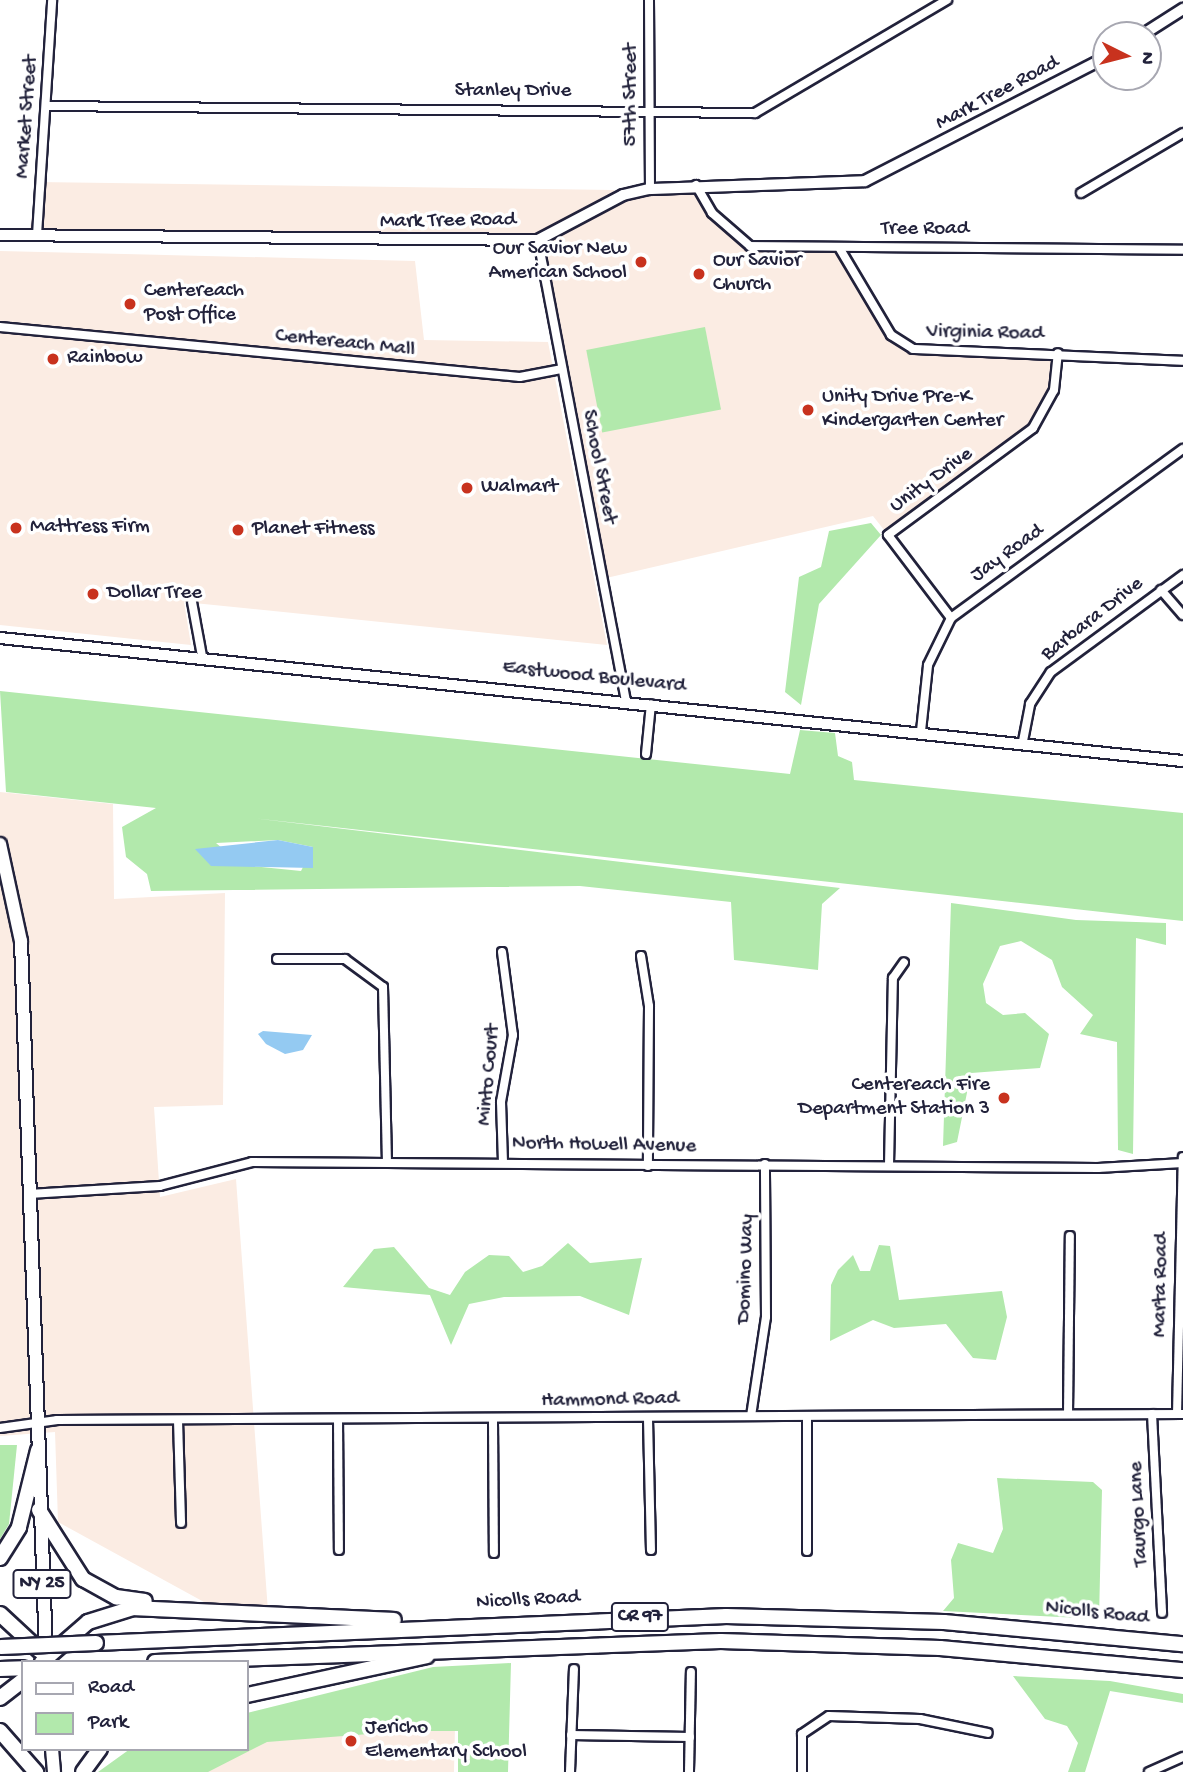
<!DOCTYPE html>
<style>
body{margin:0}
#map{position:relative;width:1183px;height:1772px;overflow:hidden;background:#fff;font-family:"Gochi Hand",sans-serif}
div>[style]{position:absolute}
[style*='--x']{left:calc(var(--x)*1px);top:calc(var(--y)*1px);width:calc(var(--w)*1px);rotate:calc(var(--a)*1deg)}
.built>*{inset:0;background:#fbece3}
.green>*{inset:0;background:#b2e9ac;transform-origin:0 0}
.water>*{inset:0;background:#94caf2}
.roads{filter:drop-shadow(2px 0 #22223b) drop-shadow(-2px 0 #22223b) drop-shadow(0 2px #22223b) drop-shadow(0 -2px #22223b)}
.street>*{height:8px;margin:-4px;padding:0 4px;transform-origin:4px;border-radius:4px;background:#fff}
.secondary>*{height:10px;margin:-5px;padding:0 5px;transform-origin:5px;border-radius:5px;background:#fff}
.primary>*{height:12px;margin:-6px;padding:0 6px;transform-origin:6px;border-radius:6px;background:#fff}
.highway>*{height:14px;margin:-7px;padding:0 7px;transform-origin:7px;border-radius:7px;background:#fff}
.bridges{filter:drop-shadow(2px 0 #22223b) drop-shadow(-2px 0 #22223b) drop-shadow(0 2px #22223b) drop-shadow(0 -2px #22223b)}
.highway-bridge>*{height:14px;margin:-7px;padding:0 7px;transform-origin:7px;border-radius:7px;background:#fff}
.dots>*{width:19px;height:19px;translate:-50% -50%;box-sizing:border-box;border:4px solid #fff;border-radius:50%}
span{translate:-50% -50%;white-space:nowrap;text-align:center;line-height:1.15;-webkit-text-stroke:7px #fff;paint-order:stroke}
.shield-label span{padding:2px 5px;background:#fff;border:2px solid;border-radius:5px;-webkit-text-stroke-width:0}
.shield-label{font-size:19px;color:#22223b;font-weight:700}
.street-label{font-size:21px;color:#22223b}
.poi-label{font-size:21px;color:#22223b}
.right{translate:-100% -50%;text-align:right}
.left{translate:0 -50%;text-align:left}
.legend{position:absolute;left:21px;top:1660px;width:228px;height:91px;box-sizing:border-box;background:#fff;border:2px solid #a7a7b1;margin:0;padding:9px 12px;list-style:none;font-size:21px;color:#22223b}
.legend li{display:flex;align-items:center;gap:14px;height:35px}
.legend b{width:35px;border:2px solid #a7a7b1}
.north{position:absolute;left:1092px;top:21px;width:70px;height:70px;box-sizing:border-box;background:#fff;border:2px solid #a7a7b1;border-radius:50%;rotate:96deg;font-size:19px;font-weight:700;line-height:28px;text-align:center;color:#22223b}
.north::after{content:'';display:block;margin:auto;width:24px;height:32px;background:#c8321e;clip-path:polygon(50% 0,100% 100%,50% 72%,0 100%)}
</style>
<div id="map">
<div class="built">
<div style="clip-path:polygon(37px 182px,614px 190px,615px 198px,696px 185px,712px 213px,750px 246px,840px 249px,891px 335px,913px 349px,1058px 353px,1056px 380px,1033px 428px,888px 535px,873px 516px,602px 579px,537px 240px,29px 235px)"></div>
<div style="clip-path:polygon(0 251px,415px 261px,424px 340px,548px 342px,607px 645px,184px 602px,191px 645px,0 625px)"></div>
<div style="clip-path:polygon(0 792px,113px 804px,114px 899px,225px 893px,223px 1105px,154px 1107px,160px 1197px,236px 1179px,268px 1611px,204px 1602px,58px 1522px,55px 1432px,0 1436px)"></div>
<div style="clip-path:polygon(455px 1726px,454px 1772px,175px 1772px,247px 1749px,247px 1734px)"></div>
</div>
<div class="green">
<div style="left:705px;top:327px;width:84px;height:121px;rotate:79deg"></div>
<div style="clip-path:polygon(871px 523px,881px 535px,819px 604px,801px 705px,785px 692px,799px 577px,821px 567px,829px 531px)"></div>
<div style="clip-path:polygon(evenodd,0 691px,790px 774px,800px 730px,835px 733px,838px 756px,852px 762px,854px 780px,1183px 813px,1183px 921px,243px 817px,840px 888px,822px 904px,818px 970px,734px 960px,731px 902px,580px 886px,151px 891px,147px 874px,126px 857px,122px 827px,156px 808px,6px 792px,0 691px,278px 840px,313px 847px,301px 871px,242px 865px,216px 843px,278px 840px)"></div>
<div style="clip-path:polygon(951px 903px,1076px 920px,1166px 923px,1166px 945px,1136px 938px,1133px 1154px,1118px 1150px,1117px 1042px,1080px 1034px,1093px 1015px,1062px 987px,1052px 960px,1021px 941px,1000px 946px,983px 984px,986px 1003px,1003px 1015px,1025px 1013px,1049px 1034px,1040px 1068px,971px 1073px,957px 1142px,943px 1146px)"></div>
<div style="clip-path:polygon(568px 1243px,590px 1263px,642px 1258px,629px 1315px,580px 1296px,504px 1297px,469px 1304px,451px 1345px,430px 1295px,343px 1287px,374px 1249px,394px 1247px,429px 1288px,450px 1295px,465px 1272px,489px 1255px,509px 1256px,523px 1272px,542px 1266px)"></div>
<div style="clip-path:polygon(879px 1245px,890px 1246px,899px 1300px,1002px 1291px,1007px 1317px,996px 1360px,973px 1358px,946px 1324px,894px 1328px,873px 1320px,830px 1341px,831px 1285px,838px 1270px,853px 1255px,860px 1271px,870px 1271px)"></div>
<div style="clip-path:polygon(0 1445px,17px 1445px,9px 1524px,0 1539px)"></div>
<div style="clip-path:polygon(997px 1478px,1093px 1482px,1102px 1490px,1099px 1619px,943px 1611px,954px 1598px,951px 1560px,958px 1543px,993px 1553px,1003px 1529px)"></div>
<div style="clip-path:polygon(511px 1663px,508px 1772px,458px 1772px,458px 1731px,407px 1731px,267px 1742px,208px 1772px,98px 1772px,130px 1749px,247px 1749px,247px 1713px,433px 1667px)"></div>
<div style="clip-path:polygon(1013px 1676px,1110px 1681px,1183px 1694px,1183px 1703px,1110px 1691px,1085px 1772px,1068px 1772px,1078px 1743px,1067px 1726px,1045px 1719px)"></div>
</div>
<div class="water">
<div style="clip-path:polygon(278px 840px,313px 847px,313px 868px,211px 866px,195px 849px)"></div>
<div style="clip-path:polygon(263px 1031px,312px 1035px,303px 1050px,285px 1054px,266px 1044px,258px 1034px)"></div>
</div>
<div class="roads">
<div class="street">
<div style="--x:649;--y:0;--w:189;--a:89.7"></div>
<div style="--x:47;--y:106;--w:708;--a:0.57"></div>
<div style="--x:755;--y:113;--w:223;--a:-30.5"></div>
<div style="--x:696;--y:185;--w:32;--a:60"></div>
<div style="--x:712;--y:213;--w:50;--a:41"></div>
<div style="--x:750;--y:246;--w:433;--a:0.5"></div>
<div style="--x:1081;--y:193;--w:118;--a:-30.5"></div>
<div style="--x:37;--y:235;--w:235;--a:-86.3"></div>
<div style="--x:538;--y:240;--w:469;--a:79.2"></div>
<div style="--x:840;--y:249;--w:100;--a:59.3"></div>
<div style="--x:891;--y:335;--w:26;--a:32"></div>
<div style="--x:913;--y:349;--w:270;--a:2.5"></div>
<div style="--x:0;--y:327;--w:522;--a:5.49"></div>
<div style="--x:520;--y:377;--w:43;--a:-10.8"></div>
<div style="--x:1161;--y:590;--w:33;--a:49"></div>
<div style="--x:192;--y:602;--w:55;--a:79.5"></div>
<div style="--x:951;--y:618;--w:104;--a:-127.2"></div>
<div style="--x:888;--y:535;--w:180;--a:-36.4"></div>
<div style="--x:1033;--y:428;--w:43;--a:-61.1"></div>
<div style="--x:1054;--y:390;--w:37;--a:-84"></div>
<div style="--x:921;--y:731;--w:66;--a:-83.9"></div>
<div style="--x:928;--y:665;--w:52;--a:-63.9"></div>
<div style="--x:951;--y:618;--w:287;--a:-36.1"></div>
<div style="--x:1023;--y:741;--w:38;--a:-79"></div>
<div style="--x:1030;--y:704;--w:38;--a:-57"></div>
<div style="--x:1051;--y:672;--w:164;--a:-36.3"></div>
<div style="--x:646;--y:754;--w:50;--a:-84.3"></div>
<div style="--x:502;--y:952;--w:84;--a:82.5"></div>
<div style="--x:513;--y:1035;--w:68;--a:100.2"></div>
<div style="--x:501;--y:1102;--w:59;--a:88.1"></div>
<div style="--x:641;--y:956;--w:51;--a:80.9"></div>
<div style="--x:649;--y:1006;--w:160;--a:90.4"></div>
<div style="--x:277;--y:959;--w:68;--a:0"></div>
<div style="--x:345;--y:959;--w:47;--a:36.4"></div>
<div style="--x:383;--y:987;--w:173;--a:88.7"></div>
<div style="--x:889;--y:1165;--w:187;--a:-88.8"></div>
<div style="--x:893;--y:978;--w:19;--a:-55"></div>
<div style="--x:29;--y:1194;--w:131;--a:-3.5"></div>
<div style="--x:160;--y:1186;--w:95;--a:-14.6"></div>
<div style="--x:252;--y:1162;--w:846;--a:0.41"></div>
<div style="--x:1098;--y:1168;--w:85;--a:-3.4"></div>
<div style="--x:1068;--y:1414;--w:178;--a:-89.4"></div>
<div style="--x:1152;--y:1414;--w:199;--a:87.1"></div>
<div style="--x:1177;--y:1414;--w:257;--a:-88.7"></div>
<div style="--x:751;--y:1416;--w:100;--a:-81.4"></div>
<div style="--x:766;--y:1317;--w:153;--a:-90.4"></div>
<div style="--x:338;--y:1419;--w:131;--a:89.6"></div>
<div style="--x:648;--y:1419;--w:131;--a:88.7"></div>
<div style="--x:178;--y:1420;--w:103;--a:88.3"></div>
<div style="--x:493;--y:1421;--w:132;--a:89.6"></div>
<div style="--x:0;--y:1428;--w:58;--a:-8"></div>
<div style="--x:57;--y:1420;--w:1126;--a:-0.31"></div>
<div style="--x:807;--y:1551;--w:131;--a:-90"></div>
<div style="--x:571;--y:1735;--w:119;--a:1"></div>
<div style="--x:570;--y:1772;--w:103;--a:-87.8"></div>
<div style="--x:689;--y:1772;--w:100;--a:-88.9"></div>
<div style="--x:802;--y:1772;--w:38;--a:-90"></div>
<div style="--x:802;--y:1734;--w:32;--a:-34"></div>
<div style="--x:829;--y:1716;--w:91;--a:1.9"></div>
<div style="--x:920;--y:1719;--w:69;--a:11.6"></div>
<div style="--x:1149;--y:1772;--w:37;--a:-24"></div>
</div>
<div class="secondary">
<div style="--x:1142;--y:35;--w:49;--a:-32.4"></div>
<div style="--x:0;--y:235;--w:538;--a:0.53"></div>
<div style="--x:538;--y:240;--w:96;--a:-27.9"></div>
<div style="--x:623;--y:195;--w:28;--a:-13"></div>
<div style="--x:650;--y:189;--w:215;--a:-2.1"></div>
<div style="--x:865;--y:181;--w:271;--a:-27.2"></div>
<div style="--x:0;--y:638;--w:1189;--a:5.94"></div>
</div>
<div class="primary">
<div style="--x:0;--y:844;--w:99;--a:77.8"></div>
<div style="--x:21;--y:941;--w:713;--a:87.99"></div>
<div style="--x:52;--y:1749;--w:23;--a:85"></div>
</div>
<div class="highway">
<div style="--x:39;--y:1510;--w:82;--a:57.5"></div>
<div style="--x:83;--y:1579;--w:38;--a:29"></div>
<div style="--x:116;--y:1597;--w:29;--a:8"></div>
<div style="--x:0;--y:1558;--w:36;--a:-58"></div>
<div style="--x:19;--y:1527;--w:79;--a:-76.1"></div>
<div style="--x:0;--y:1614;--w:54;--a:42.8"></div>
<div style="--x:96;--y:1643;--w:631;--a:-2.45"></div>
<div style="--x:726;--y:1616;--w:218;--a:1.6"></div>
<div style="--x:944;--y:1622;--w:240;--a:5.3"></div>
<div style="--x:42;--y:1662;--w:61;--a:-41"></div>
<div style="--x:88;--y:1622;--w:47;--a:-17.3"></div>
<div style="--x:133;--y:1608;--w:261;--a:2.6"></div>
<div style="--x:155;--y:1662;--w:566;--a:-2.12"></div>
<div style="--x:721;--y:1641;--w:219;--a:1.8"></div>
<div style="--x:940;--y:1648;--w:244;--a:5.2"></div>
<div style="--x:0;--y:1669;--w:23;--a:-2"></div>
<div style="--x:247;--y:1695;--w:184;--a:-12.2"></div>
<div style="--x:0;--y:1698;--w:29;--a:-38"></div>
<div style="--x:0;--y:1731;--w:55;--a:48.7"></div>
<div style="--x:83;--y:1772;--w:29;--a:-54"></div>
</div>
</div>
<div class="bridges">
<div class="highway-bridge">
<div style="--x:1;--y:1647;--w:95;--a:-2.4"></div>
</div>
</div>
<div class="dots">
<div style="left:641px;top:262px;background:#c8321e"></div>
<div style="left:699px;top:274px;background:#c8321e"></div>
<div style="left:130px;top:304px;background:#c8321e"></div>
<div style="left:53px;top:359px;background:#c8321e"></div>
<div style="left:808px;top:410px;background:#c8321e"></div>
<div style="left:467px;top:488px;background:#c8321e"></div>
<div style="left:16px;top:528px;background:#c8321e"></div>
<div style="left:238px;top:530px;background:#c8321e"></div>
<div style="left:93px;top:594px;background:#c8321e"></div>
<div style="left:1004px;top:1098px;background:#c8321e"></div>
<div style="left:351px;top:1741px;background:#c8321e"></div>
</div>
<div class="shield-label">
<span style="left:42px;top:1584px">NY 25</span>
<span style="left:640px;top:1617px">CR 97</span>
</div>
<div class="street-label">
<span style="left:513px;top:92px">Stanley Drive</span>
<span style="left:998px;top:94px;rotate:-28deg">Mark Tree Road</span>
<span style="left:632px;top:95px;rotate:-90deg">57th Street</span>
<span style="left:28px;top:117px;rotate:-86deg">Market Street</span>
<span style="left:448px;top:222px;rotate:-1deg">Mark Tree Road</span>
<span style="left:925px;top:230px">Tree Road</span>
<span style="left:985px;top:334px;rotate:1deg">Virginia Road</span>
<span style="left:345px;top:344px;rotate:6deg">Centereach Mall</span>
<span style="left:598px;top:467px;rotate:79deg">School Street</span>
<span style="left:932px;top:481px;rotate:-36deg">Unity Drive</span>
<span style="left:1008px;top:554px;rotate:-36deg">Jay Road</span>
<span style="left:1093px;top:620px;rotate:-38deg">Barbara Drive</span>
<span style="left:594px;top:678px;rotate:6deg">Eastwood Boulevard</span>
<span style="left:490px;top:1075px;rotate:-85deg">Minto Court</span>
<span style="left:604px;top:1146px;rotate:1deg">North Howell Avenue</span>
<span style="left:747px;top:1269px;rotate:-88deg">Domino Way</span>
<span style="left:1162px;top:1285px;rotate:-89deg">Marta Road</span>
<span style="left:610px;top:1401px;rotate:-1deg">Hammond Road</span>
<span style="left:1140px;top:1514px;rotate:-93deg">Taurgo Lane</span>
<span style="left:528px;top:1601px;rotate:-3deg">Nicolls Road</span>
<span style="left:1097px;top:1614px;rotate:6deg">Nicolls Road</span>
</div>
<div class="poi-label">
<span class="right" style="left:627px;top:262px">Our Savior New<br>American School</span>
<span class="left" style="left:713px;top:274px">Our Savior<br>Church</span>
<span class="left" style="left:144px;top:304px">Centereach<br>Post Office</span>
<span class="left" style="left:67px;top:359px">Rainbow</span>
<span class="left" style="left:822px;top:410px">Unity Drive Pre-K<br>Kindergarten Center</span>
<span class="left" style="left:481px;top:488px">Walmart</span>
<span class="left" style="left:30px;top:528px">Mattress Firm</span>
<span class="left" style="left:252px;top:530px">Planet Fitness</span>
<span class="left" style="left:107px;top:594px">Dollar Tree</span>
<span class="right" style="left:990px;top:1098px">Centereach Fire<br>Department Station 3</span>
<span class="left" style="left:365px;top:1741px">Jericho<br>Elementary School</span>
</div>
<ul class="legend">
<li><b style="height:9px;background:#fff"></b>Road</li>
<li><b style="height:19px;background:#b2e9ac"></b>Park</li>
</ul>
<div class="north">N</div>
</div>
